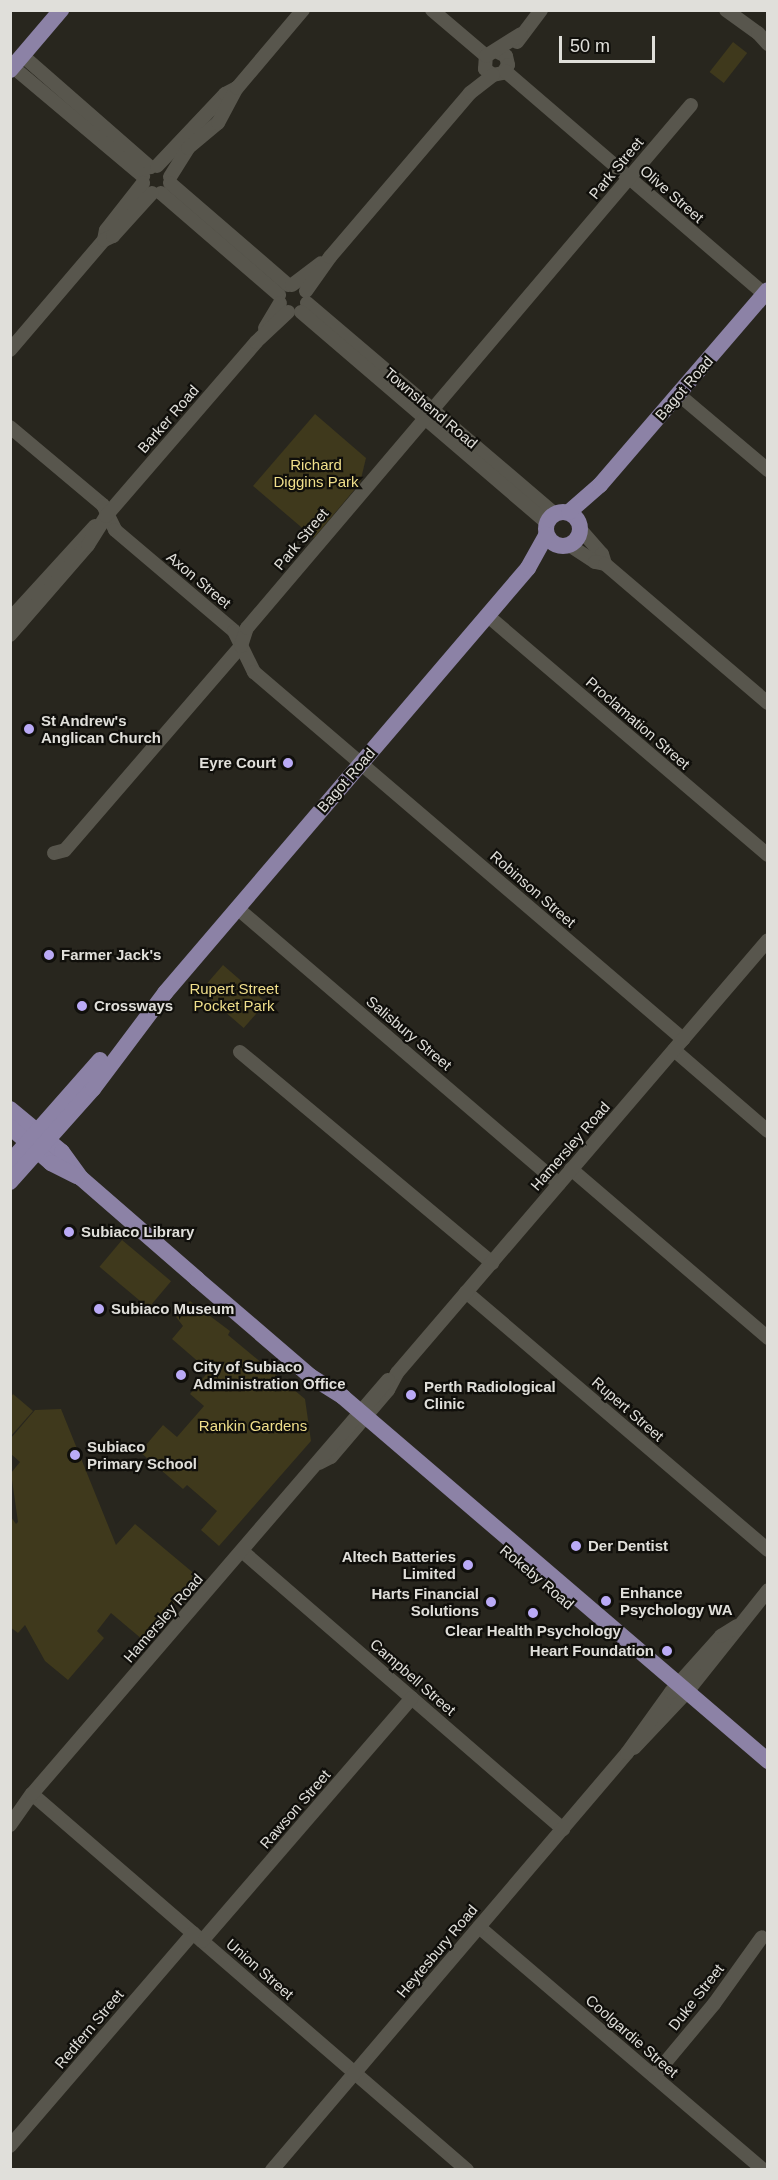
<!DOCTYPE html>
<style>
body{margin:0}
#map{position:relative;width:778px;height:2180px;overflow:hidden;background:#28261e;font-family:Helvetica,sans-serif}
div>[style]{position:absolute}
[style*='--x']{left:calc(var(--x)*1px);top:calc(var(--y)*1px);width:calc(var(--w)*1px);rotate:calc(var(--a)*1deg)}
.green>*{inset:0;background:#3f391c;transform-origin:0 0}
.minor>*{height:14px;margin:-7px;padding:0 7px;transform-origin:7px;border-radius:7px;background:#58564d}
.major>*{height:16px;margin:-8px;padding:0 8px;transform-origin:8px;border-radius:8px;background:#8c82a6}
.major>.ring{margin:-8px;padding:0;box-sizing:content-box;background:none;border:16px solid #8c82a6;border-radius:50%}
.dots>*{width:16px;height:16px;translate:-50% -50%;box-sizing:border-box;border:3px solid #100f0b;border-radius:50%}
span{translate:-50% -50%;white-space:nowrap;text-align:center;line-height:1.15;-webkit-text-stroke:4.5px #100f0b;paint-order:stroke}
.street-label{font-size:15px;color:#e0dfda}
.park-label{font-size:15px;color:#f0df8b}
.poi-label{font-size:15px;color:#e0dfda;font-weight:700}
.left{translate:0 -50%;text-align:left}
.right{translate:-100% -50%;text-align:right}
.frame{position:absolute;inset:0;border:12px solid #e0dfda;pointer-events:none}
.scale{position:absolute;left:559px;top:36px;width:96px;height:27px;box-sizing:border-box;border:3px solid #e0dfda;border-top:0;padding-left:8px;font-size:18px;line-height:21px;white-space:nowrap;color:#e0dfda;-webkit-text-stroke:4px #100f0b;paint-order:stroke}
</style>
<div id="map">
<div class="green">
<div style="left:733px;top:42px;width:18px;height:38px;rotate:38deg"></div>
<div style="clip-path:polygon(315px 414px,366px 458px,360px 483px,314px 538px,253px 486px)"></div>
<div style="left:223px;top:965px;width:57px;height:34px;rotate:41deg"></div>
<div style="left:122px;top:1240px;width:64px;height:35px;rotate:40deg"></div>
<div style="clip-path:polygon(190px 1301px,230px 1331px,228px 1335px,305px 1399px,311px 1441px,219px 1546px,201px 1530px,217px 1511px,187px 1485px,183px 1489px,140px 1452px,163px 1425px,177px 1437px,204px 1406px,190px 1394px,209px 1371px,172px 1339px,183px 1326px,176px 1317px)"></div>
<div style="clip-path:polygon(13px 1394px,33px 1411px,11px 1436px,11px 1397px)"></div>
<div style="clip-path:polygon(61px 1409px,116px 1545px,135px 1524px,197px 1576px,143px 1640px,111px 1613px,97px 1631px,104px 1638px,68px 1680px,45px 1661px,25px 1625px,18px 1633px,10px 1627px,11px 1517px,16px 1524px,18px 1522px,11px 1473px,20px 1462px,11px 1454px,11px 1438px,35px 1410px)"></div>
</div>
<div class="minor">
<div style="--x:432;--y:10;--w:71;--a:40.4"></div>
<div style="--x:726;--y:10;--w:39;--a:36"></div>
<div style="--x:758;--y:33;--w:15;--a:48"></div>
<div style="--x:517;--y:42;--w:40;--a:-53"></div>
<div style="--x:496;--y:51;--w:11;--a:27"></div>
<div style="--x:506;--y:56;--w:9;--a:77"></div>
<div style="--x:508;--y:65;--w:9;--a:122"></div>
<div style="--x:503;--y:73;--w:10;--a:169"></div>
<div style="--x:493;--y:75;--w:10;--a:-143"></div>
<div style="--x:485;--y:69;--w:13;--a:-86"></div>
<div style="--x:486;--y:56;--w:41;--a:-32.2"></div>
<div style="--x:23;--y:56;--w:169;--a:41.2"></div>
<div style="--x:13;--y:67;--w:170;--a:40"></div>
<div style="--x:505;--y:71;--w:342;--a:40.7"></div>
<div style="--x:157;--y:166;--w:99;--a:-46.6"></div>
<div style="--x:225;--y:94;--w:13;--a:-27"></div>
<div style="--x:170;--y:177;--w:34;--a:-58"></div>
<div style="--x:188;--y:148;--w:39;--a:-40"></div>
<div style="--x:218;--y:123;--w:40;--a:-62"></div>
<div style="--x:237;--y:88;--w:102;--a:-49.8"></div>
<div style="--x:170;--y:183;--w:156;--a:40.8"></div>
<div style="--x:161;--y:193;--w:156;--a:40.8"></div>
<div style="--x:104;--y:240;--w:10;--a:-79"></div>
<div style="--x:106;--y:230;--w:60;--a:-51.8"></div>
<div style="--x:292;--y:285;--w:36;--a:-37"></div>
<div style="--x:306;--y:291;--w:42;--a:-54.8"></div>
<div style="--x:330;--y:257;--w:216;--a:-49.5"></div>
<div style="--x:470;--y:93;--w:29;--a:-38"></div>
<div style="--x:307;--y:303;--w:324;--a:40.4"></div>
<div style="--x:301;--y:312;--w:323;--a:40.6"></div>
<div style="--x:265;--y:328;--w:29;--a:-59"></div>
<div style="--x:10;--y:350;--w:145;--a:-49.5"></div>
<div style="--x:104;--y:240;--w:10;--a:-24"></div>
<div style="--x:113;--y:236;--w:58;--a:-47.8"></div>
<div style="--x:678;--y:394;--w:118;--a:40.2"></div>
<div style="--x:10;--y:427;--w:121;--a:40"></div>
<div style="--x:103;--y:505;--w:28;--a:64"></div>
<div style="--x:115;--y:530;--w:156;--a:40.3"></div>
<div style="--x:234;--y:631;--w:46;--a:64"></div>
<div style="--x:254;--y:672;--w:565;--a:40.55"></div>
<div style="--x:580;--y:529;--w:33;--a:49"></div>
<div style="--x:602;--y:554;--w:10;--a:73"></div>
<div style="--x:569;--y:545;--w:31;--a:33"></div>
<div style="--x:595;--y:562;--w:10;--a:11"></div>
<div style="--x:605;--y:564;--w:214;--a:40.5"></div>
<div style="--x:488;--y:616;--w:368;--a:40.5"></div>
<div style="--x:10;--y:619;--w:126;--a:-47.6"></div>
<div style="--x:10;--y:635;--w:119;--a:-49.1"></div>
<div style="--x:88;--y:545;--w:34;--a:-58"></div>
<div style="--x:106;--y:516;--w:230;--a:-49.2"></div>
<div style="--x:256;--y:342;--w:44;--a:-43.2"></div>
<div style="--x:54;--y:853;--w:11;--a:-15"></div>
<div style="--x:65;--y:850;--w:269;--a:-49.2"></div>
<div style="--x:241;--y:646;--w:19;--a:-72"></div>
<div style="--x:247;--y:628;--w:686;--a:-49.67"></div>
<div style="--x:237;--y:908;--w:424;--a:40.6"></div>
<div style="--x:674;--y:1050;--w:124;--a:40.8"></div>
<div style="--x:240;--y:1052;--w:329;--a:39.9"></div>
<div style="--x:571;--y:1169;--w:260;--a:40.6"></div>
<div style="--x:466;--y:1292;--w:397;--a:40.5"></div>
<div style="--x:319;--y:1463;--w:13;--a:-27"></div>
<div style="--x:331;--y:1457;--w:88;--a:-49.6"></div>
<div style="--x:388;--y:1390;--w:19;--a:-62"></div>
<div style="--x:397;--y:1373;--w:570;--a:-49.41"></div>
<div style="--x:242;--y:1551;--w:425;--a:40.9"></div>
<div style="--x:634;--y:1748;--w:77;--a:-46.6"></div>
<div style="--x:687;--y:1692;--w:130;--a:-51.5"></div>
<div style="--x:32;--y:1794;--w:575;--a:40.84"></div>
<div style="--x:10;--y:1825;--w:38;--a:-55"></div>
<div style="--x:32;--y:1794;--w:546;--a:-49.31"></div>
<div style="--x:479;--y:1927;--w:375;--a:40.5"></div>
<div style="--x:202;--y:1941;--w:321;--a:-49.2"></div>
<div style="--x:654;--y:2076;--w:94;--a:-50.2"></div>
<div style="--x:714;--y:2004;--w:82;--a:-54.4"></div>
<div style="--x:10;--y:2146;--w:281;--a:-49.3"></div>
<div style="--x:272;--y:2170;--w:548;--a:-49.59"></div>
<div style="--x:627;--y:1753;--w:75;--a:-54.2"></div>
<div style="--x:671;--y:1692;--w:75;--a:-48.2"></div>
<div style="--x:721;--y:1636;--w:19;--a:-32"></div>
</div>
<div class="major">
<div style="--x:10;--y:70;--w:79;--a:-49.6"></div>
<div class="ring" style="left:546px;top:512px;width:18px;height:18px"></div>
<div style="--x:569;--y:512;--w:41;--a:-41.1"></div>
<div style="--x:600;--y:485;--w:257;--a:-49.3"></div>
<div style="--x:10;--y:1109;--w:67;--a:39.6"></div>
<div style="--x:62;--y:1152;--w:32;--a:54"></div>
<div style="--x:81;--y:1178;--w:154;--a:41"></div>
<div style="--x:197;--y:1279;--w:149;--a:40.6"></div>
<div style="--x:310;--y:1376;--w:39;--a:32"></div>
<div style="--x:343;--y:1397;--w:560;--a:40.58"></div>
<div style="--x:10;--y:1127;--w:55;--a:41.3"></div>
<div style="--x:51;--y:1163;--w:29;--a:27"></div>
<div style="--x:10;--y:1162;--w:136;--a:-48.6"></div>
<div style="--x:10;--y:1182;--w:125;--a:-48.3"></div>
<div style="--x:93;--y:1089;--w:120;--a:-53.1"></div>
<div style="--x:165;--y:993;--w:559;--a:-49.5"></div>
<div style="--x:528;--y:568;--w:38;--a:-61"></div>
</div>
<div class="dots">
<div style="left:29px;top:729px;background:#baaaf6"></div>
<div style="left:288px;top:763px;background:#baaaf6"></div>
<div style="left:49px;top:955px;background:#baaaf6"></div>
<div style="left:82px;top:1006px;background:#baaaf6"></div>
<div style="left:69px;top:1232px;background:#baaaf6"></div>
<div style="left:99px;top:1309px;background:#baaaf6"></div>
<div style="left:181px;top:1375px;background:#baaaf6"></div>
<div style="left:411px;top:1395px;background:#baaaf6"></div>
<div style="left:75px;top:1455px;background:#baaaf6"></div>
<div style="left:576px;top:1546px;background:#baaaf6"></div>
<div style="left:468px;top:1565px;background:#baaaf6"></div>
<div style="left:606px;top:1601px;background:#baaaf6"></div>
<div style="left:491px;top:1602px;background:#baaaf6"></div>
<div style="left:533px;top:1613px;background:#baaaf6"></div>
<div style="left:667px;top:1651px;background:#baaaf6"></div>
</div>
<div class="street-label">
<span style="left:616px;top:168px;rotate:-50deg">Park Street</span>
<span style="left:672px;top:194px;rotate:41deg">Olive Street</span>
<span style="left:684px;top:388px;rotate:-49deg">Bagot Road</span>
<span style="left:431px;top:408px;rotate:40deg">Townshend Road</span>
<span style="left:168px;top:419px;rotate:-49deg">Barker Road</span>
<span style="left:301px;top:539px;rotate:-50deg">Park Street</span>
<span style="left:199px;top:580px;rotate:40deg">Axon Street</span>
<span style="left:638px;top:723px;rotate:41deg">Proclamation Street</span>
<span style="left:346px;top:780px;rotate:-49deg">Bagot Road</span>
<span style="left:533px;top:889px;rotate:41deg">Robinson Street</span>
<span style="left:409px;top:1033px;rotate:40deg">Salisbury Street</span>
<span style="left:570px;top:1146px;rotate:-49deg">Hamersley Road</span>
<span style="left:628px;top:1409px;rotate:41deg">Rupert Street</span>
<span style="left:537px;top:1577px;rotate:40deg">Rokeby Road</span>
<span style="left:163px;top:1618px;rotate:-49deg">Hamersley Road</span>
<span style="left:413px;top:1677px;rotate:41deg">Campbell Street</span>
<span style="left:295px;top:1809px;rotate:-49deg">Rawson Street</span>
<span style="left:437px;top:1951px;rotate:-50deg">Heytesbury Road</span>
<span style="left:260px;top:1969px;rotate:41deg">Union Street</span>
<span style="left:696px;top:1997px;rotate:-52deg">Duke Street</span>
<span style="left:89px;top:2029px;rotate:-50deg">Redfern Street</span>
<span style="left:632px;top:2036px;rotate:41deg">Coolgardie Street</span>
</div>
<div class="park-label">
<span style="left:316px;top:473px">Richard<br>Diggins Park</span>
<span style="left:234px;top:997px">Rupert Street<br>Pocket Park</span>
<span style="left:253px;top:1426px">Rankin Gardens</span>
</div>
<div class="poi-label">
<span class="left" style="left:41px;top:729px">St Andrew's<br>Anglican Church</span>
<span class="right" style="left:276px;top:763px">Eyre Court</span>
<span class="left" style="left:61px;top:955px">Farmer Jack's</span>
<span class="left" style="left:94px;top:1006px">Crossways</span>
<span class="left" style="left:81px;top:1232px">Subiaco Library</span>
<span class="left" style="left:111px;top:1309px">Subiaco Museum</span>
<span class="left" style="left:193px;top:1375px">City of Subiaco<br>Administration Office</span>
<span class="left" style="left:424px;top:1395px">Perth Radiological<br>Clinic</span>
<span class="left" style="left:87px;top:1455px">Subiaco<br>Primary School</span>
<span class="left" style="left:588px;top:1546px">Der Dentist</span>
<span class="right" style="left:456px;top:1565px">Altech Batteries<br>Limited</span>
<span class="left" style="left:620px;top:1601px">Enhance<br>Psychology WA</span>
<span class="right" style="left:479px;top:1602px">Harts Financial<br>Solutions</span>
<span style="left:533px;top:1631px">Clear Health Psychology</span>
<span class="right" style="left:654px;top:1651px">Heart Foundation</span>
</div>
<div class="frame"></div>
<div class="scale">50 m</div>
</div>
